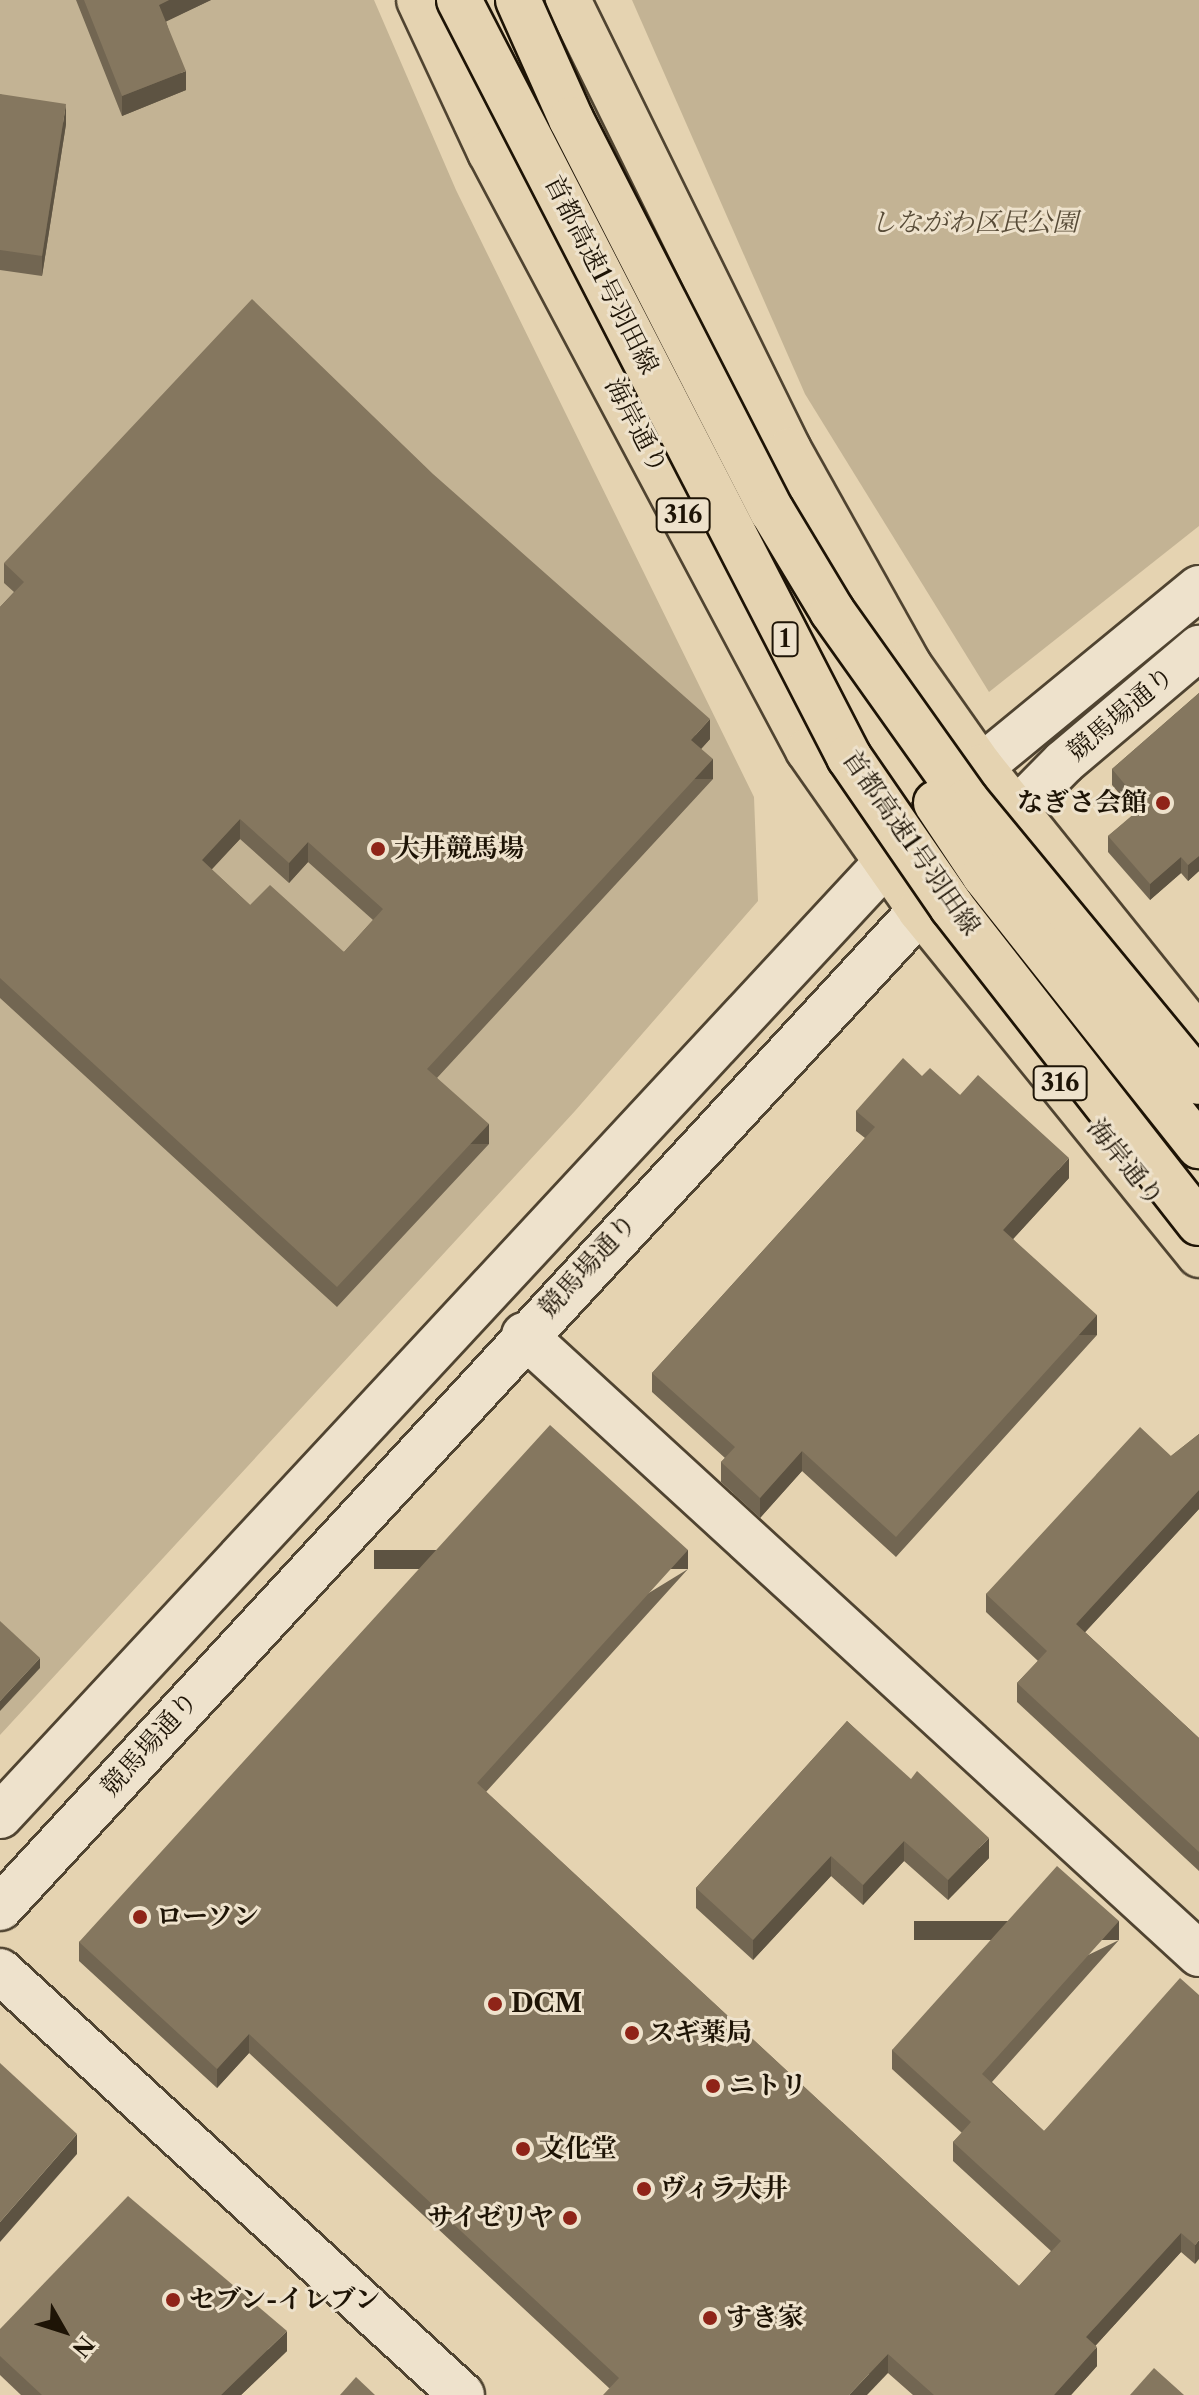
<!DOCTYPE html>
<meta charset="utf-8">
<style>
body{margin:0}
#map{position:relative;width:1199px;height:2395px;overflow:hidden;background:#e5d3b1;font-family:"Libre Caslon Text","Noto Serif JP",serif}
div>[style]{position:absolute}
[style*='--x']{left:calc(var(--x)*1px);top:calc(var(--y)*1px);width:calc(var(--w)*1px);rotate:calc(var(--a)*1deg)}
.green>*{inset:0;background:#c3b394}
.roads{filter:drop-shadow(2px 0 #504431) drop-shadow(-2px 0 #504431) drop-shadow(0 2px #504431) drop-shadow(0 -2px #504431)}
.minor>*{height:44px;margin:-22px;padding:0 22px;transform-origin:22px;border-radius:22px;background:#eee2cc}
.tertiary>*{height:44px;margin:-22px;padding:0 22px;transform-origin:22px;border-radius:22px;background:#eee2cc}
.primary>*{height:44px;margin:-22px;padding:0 22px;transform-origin:22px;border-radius:22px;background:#e5d3b1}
.bridges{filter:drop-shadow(2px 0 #1e1406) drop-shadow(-2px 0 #1e1406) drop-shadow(0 2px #1e1406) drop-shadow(0 -2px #1e1406)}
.motorway-bridge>*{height:44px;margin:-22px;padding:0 22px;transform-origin:22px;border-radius:22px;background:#e5d3b1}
.wall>*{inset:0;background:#726652}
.shaded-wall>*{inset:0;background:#5d5342;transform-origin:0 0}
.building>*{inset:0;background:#85775f}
.dots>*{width:22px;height:22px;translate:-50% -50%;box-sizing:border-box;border:4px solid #eee2cc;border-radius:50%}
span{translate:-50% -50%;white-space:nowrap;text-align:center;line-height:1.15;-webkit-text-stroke:6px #eee2cc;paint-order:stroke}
.shield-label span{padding:2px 6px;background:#eee2cc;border:2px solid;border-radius:6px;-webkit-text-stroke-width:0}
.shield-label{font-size:24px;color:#1e1406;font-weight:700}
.park-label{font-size:26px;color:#584c38;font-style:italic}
.street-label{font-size:26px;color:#1e1406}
.poi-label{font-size:26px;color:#1e1406;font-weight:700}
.right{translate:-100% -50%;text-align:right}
.left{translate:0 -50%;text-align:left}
.north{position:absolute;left:24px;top:2291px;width:80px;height:80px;-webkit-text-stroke:6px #eee2cc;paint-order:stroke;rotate:129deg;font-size:22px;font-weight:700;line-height:32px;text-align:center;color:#1e1406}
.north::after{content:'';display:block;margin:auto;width:28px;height:36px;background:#1e1406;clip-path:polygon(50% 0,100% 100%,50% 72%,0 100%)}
</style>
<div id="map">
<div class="green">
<div style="clip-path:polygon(0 0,374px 0,456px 190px,754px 797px,758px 901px,575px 1111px,0 1735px)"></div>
<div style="clip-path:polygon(632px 0,1199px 0,1199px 526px,989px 692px,805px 394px)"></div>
</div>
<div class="roads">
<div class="minor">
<div style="--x:524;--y:1335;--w:916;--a:42.52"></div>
</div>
<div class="tertiary">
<div style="--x:990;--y:837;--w:105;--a:-45.4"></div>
<div style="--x:1064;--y:762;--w:177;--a:-40.2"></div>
<div style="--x:0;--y:1816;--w:1300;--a:-47.09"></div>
<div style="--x:885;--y:864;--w:136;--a:-45.3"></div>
<div style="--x:981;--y:767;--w:282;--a:-39.4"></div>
<div style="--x:0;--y:1908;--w:1393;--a:-47.3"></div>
<div style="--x:0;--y:1971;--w:627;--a:42.54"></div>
</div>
<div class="primary">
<div style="--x:419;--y:0;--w:168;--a:65"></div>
<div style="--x:490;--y:152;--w:677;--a:62"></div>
<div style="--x:808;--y:750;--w:195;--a:55"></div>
<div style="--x:920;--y:910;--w:444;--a:51"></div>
<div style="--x:568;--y:0;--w:501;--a:63.84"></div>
<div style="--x:789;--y:450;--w:246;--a:60.8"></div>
<div style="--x:909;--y:665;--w:125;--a:54.8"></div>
<div style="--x:981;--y:767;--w:348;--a:51.2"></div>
</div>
</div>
<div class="bridges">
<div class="motorway-bridge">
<div style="--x:459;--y:0;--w:852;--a:62.74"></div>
<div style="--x:849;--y:757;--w:182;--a:55.5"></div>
<div style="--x:952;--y:907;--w:401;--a:52"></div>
<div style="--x:518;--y:0;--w:130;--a:66"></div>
<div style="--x:571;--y:119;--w:441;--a:62.9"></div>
<div style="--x:772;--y:511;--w:117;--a:59"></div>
<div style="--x:832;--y:611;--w:233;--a:54.6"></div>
<div style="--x:967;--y:801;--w:364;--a:50.5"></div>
<div style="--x:936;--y:803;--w:87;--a:56.3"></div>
<div style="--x:984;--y:875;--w:346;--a:51.6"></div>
</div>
</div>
<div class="wall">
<div style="clip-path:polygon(76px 0,211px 0,166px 21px,186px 90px,122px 116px)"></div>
<div style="clip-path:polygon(0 94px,66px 124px,42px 276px,0 270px)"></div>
<div style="clip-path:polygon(evenodd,4px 563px,710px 739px,701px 749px,713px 779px,437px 1078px,489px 1144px,337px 1307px,0 998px,0 607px,14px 592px,4px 583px,4px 563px,240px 839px,289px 883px,308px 862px,373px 920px,344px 952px,250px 905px,211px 869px,240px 839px)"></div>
<div style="clip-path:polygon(1199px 693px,1199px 871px,1188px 881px,1181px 873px,1150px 900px,1108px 852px,1108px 836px,1136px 813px,1112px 785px,1112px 769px)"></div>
<div style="clip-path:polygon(922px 1076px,960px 1095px,1069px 1178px,1013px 1239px,1097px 1335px,896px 1557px,802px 1471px,760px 1518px,721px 1482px,721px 1462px,725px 1458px,652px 1392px,652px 1373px,865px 1138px,856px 1131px,856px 1111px)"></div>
<div style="clip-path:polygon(1199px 1434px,1199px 1509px,1085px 1632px,1199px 1738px,1199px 1871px,1017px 1702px,1017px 1683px,1038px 1661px,986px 1612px,986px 1594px,1171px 1456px)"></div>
<div style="clip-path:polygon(688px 1569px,486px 1792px,1019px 2286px,1051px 2251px,953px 2161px,953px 2142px,962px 2133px,892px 2069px,892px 2050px,1119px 1940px,992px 2082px,1044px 2131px,1199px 1995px,1195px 2264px,1181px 2252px,1095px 2346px,1097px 2366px,1071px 2395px,913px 2395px,888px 2373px,609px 2388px,249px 2053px,217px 2088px,79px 1961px,79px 1942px)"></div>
<div style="clip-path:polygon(847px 1721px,989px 1858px,948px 1900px,904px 1861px,863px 1905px,831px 1876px,753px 1960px,696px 1908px,696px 1888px)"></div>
<div style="clip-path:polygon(0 2329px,287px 2351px,241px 2395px,21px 2395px,0 2375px)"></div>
</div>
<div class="shaded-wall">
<div style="clip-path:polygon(169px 0,211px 0,159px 25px,159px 5px)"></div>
<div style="clip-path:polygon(186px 71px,186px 90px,122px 116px,122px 96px)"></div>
<div style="clip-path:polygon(66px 104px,66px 124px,42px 276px,42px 256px)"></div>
<div style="clip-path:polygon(710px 719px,710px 739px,691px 760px,691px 740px)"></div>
<div style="left:713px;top:759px;width:20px;height:422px;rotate:90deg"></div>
<div style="clip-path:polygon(240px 819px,240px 839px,202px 880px,202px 860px)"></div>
<div style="clip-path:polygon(308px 842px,308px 862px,289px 883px,289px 863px)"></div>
<div style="clip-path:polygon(1199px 856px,1199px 871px,1188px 881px,1188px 865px)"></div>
<div style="clip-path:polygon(1181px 857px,1181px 873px,1150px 900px,1150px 884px)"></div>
<div style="left:489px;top:1124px;width:20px;height:223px;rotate:90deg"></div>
<div style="clip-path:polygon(1069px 1158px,1069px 1178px,1003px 1250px,1003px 1230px)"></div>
<div style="left:1097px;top:1315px;width:20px;height:299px;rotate:90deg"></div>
<div style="clip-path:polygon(802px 1451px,802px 1471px,760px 1518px,760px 1498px)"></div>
<div style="clip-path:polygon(1199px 1490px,1199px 1509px,1076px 1642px,1076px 1624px)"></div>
<div style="left:688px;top:1550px;width:19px;height:314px;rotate:90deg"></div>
<div style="clip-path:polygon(40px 1658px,40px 1668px,0 1711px,0 1701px)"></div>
<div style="clip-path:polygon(989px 1838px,989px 1858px,948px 1900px,948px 1880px)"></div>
<div style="clip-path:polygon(904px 1841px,904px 1861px,863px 1905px,863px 1885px)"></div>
<div style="clip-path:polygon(831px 1856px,831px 1876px,753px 1960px,753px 1940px)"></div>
<div style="left:1119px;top:1921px;width:19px;height:205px;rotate:90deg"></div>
<div style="clip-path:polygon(249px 2034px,249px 2053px,217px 2088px,217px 2069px)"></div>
<div style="clip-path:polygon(77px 2134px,77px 2154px,0 2242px,0 2222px)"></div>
<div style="clip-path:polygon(1181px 2233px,1181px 2252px,1086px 2356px,1086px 2337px)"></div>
<div style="clip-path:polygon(1199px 2240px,1199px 2259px,1195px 2264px,1195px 2245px)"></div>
<div style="clip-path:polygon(287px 2331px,287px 2351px,241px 2395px,221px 2395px)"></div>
<div style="clip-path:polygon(1097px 2347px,1097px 2366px,1071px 2395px,1054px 2395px)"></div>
<div style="clip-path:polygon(888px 2354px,888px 2373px,867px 2395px,849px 2395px)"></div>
</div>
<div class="building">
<div style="clip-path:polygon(84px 0,169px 0,159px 5px,186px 71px,122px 96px)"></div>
<div style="clip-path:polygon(0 94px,66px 104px,42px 256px,0 250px)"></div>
<div style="clip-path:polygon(evenodd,252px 299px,433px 474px,710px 719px,691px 740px,713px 759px,427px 1069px,489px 1124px,337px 1287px,0 978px,0 607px,24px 582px,4px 563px,252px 299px,240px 819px,289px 863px,308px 842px,383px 909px,344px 952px,270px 885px,250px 905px,202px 860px,240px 819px)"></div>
<div style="clip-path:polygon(1199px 693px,1199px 856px,1188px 865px,1181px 857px,1150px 884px,1108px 836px,1143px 806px,1112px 769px)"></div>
<div style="clip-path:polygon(903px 1058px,922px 1076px,930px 1068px,960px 1095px,978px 1075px,1069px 1158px,1003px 1230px,1097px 1315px,896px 1537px,802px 1451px,760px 1498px,721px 1462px,735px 1447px,652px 1373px,875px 1127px,856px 1111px)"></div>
<div style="clip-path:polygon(550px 1425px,688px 1550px,477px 1783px,1019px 2286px,1061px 2241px,953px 2142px,971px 2122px,892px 2050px,1057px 1866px,1119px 1921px,982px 2074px,1044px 2131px,1180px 1978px,1199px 1995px,1199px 2240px,1195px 2245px,1181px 2233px,1086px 2337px,1097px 2347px,1054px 2395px,934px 2395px,888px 2354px,849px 2395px,603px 2395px,619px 2378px,249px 2034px,217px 2069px,79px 1942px)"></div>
<div style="clip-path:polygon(1140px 1427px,1171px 1456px,1199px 1434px,1199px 1490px,1076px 1624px,1199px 1738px,1199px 1852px,1017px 1683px,1047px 1651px,986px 1594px)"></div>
<div style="clip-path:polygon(0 1621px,40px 1658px,0 1701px)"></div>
<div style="clip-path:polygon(847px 1721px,911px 1779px,917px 1771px,989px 1838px,948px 1880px,904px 1841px,863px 1885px,831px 1856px,753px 1940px,696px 1888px)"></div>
<div style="clip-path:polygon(0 2063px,77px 2134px,0 2222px)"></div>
<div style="clip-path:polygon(128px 2196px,287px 2331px,221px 2395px,42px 2395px,0 2356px,0 2329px)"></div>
<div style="clip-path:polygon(1154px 2368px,1184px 2395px,1130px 2395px)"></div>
<div style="clip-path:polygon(356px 2377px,375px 2395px,340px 2395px)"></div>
</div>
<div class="dots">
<div style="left:1163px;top:803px;background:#8f2418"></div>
<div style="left:378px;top:849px;background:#8f2418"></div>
<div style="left:140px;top:1917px;background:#8f2418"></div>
<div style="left:495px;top:2004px;background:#8f2418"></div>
<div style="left:632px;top:2033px;background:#8f2418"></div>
<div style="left:713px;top:2086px;background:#8f2418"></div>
<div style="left:523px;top:2149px;background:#8f2418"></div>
<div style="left:644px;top:2189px;background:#8f2418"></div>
<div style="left:570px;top:2218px;background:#8f2418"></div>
<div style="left:173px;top:2300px;background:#8f2418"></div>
<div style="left:710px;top:2318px;background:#8f2418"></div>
</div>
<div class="shield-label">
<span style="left:683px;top:515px">316</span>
<span style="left:785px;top:639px">1</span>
<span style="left:1060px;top:1083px">316</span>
</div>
<div class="park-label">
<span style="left:974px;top:223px">しながわ区民公園</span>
</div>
<div class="street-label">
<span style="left:601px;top:275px;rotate:63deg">首都高速1号羽田線</span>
<span style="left:636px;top:426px;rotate:62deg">海岸通り</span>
<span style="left:1121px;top:714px;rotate:-40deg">競馬場通り</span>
<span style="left:911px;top:843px;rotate:55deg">首都高速1号羽田線</span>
<span style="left:1125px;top:1163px;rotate:51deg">海岸通り</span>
<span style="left:588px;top:1266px;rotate:-47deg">競馬場通り</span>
<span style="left:150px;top:1744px;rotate:-48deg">競馬場通り</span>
</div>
<div class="poi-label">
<span class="right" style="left:1147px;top:803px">なぎさ会館</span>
<span class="left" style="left:394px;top:849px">大井競馬場</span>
<span class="left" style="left:156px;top:1917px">ローソン</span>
<span class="left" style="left:511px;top:2004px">DCM</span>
<span class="left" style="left:648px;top:2033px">スギ薬局</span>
<span class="left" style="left:729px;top:2086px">ニトリ</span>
<span class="left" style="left:539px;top:2149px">文化堂</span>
<span class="left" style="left:660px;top:2189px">ヴィラ大井</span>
<span class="right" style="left:554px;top:2218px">サイゼリヤ</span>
<span class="left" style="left:189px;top:2300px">セブン-イレブン</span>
<span class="left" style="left:726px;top:2318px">すき家</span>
</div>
<div class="north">N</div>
</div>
